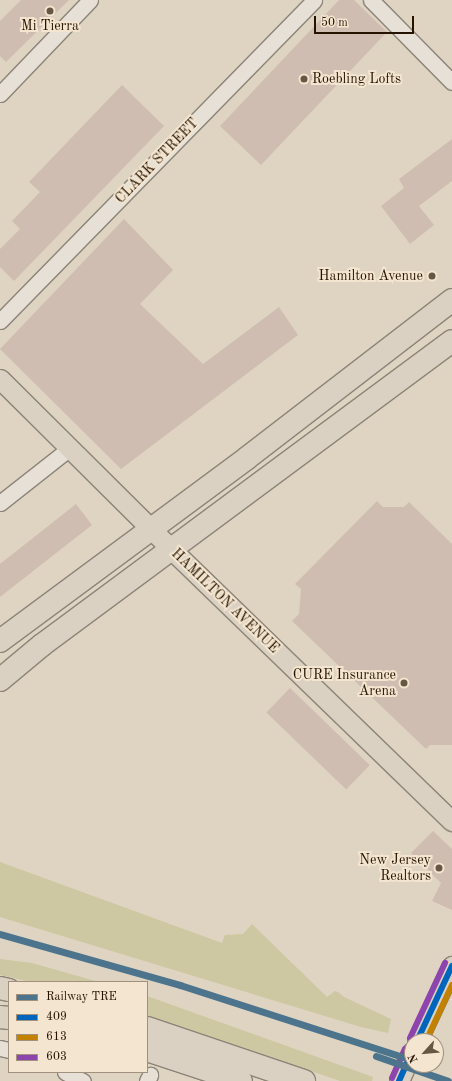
<!DOCTYPE html>
<style>
body{margin:0}
#map{position:relative;width:452px;height:1081px;overflow:hidden;background:#dfd4c2;font-family:"Old Standard TT",serif}
div>[style]{position:absolute}
[style*='--x']{left:calc(var(--x)*1px);top:calc(var(--y)*1px);width:calc(var(--w)*1px);rotate:calc(var(--a)*1deg)}
.green>*{inset:0;background:#cdc7a2}
.building>*{inset:0;background:#cfbdb1;transform-origin:0 0}
.roads{filter:drop-shadow(1px 0 #8c8478) drop-shadow(-1px 0 #8c8478) drop-shadow(0 1px #8c8478) drop-shadow(0 -1px #8c8478)}
.minor>*{height:15px;margin:-7.5px;padding:0 7.5px;transform-origin:7.5px;border-radius:7.5px;background:#e6e0d7}
.major>*{height:19px;margin:-9.5px;padding:0 9.5px;transform-origin:9.5px;border-radius:9.5px;background:#dad1c2}
.highway>*{height:22px;margin:-11px;padding:0 11px;transform-origin:11px;border-radius:11px;background:#dad1c2}
.bus-1>*{height:6px;margin:-3px;padding:0 3px;transform-origin:3px;border-radius:3px;background:#0065bd}
.bus-2>*{height:6px;margin:-3px;padding:0 3px;transform-origin:3px;border-radius:3px;background:#c28100}
.bus-3>*{height:6px;margin:-3px;padding:0 3px;transform-origin:3px;border-radius:3px;background:#8e44ad}
.rail-1>*{height:7px;margin:-3.5px;padding:0 3.5px;transform-origin:3.5px;border-radius:3.5px;background:#4c748c}
.dots>*{width:11px;height:11px;translate:-50% -50%;box-sizing:border-box;border:2px solid #f3e5cf;border-radius:50%}
span{translate:-50% -50%;white-space:nowrap;text-align:center;line-height:1.15;-webkit-text-stroke:4px #f3e5cf;paint-order:stroke}
.poi-label{font-size:14px;color:#251300}
.left{translate:0 -50%;text-align:left}
.right{translate:-100% -50%;text-align:right}
.street-label{font-size:14px;color:#251300}
.legend{position:absolute;left:8px;top:981px;width:140px;height:92px;box-sizing:border-box;background:#f3e5cf;border:1px solid #a1917c;margin:0;padding:5px 7px;list-style:none;font-size:12px;color:#251300}
.legend li{display:flex;align-items:center;gap:8px;height:20px}
.legend b{width:20px;border:1px solid #a1917c}
.north{position:absolute;left:404px;top:1033px;width:40px;height:40px;box-sizing:border-box;background:#f3e5cf;border:1px solid #a1917c;border-radius:50%;rotate:243deg;font-size:11px;font-weight:700;line-height:16px;text-align:center;color:#251300}
.north::after{content:'';display:block;margin:auto;width:14px;height:18px;background:#665744;clip-path:polygon(50% 0,100% 100%,50% 72%,0 100%)}
.scale{position:absolute;left:314px;top:16px;width:100px;height:18px;box-sizing:border-box;border:2px solid #251300;border-top:0;padding-left:5px;font-size:12px;line-height:14px;white-space:nowrap;color:#251300;-webkit-text-stroke:3px #f3e5cf;paint-order:stroke}
</style>
<div id="map">
<div class="green">
<div style="clip-path:polygon(0 862px,222px 943px,225px 935px,243px 934px,252px 924px,327px 997px,335px 991px,338px 992px,344px 997px,391px 1019px,388px 1033px,361px 1027px,0 917px)"></div>
<div style="clip-path:polygon(0 959px,32px 963px,99px 982px,31px 982px,0 975px)"></div>
<div style="clip-path:polygon(147px 996px,373px 1077px,372px 1081px,340px 1081px,147px 1015px)"></div>
</div>
<div class="building">
<div style="clip-path:polygon(21px 0,69px 0,6px 62px,0 56px,0 21px)"></div>
<div style="clip-path:polygon(339px 0,354px 0,387px 32px,261px 165px,220px 126px)"></div>
<div style="clip-path:polygon(122px 85px,164px 126px,14px 281px,0 267px,0 249px,20px 229px,12px 221px,40px 192px,29px 182px)"></div>
<div style="clip-path:polygon(452px 139px,452px 181px,419px 206px,434px 225px,410px 244px,381px 206px,404px 188px,399px 179px)"></div>
<div style="clip-path:polygon(124px 219px,173px 270px,140px 304px,203px 364px,279px 307px,298px 335px,121px 469px,0 349px)"></div>
<div style="clip-path:polygon(377px 501px,383px 507px,404px 507px,409px 502px,452px 544px,452px 745px,430px 745px,426px 749px,292px 621px,299px 614px,301px 589px,295px 584px)"></div>
<div style="clip-path:polygon(76px 504px,92px 525px,0 597px,0 564px)"></div>
<div style="left:290px;top:688px;width:111px;height:34px;rotate:44deg"></div>
<div style="clip-path:polygon(433px 831px,452px 849px,452px 910px,432px 901px,441px 883px,411px 853px)"></div>
</div>
<div class="roads">
<div class="minor">
<div style="--x:371;--y:0;--w:115;--a:45.4"></div>
<div style="--x:0;--y:94;--w:130;--a:-46.2"></div>
<div style="--x:0;--y:321;--w:449;--a:-45.6"></div>
<div style="--x:0;--y:503;--w:89;--a:-38.2"></div>
<div style="--x:0;--y:1048;--w:9;--a:13"></div>
<div style="--x:65;--y:1072;--w:20;--a:27"></div>
<div style="--x:147;--y:1081;--w:7;--a:-63"></div>
</div>
<div class="major">
<div style="--x:0;--y:379;--w:241;--a:44.8"></div>
<div style="--x:171;--y:549;--w:391;--a:44.1"></div>
<div style="--x:417;--y:1041;--w:83;--a:-65"></div>
<div style="--x:399;--y:1081;--w:32;--a:-66"></div>
</div>
<div class="highway">
<div style="--x:0;--y:641;--w:307;--a:-36.5"></div>
<div style="--x:247;--y:458;--w:259;--a:-37.6"></div>
<div style="--x:0;--y:680;--w:55;--a:-39.8"></div>
<div style="--x:42;--y:645;--w:510;--a:-36.56"></div>
<div style="--x:0;--y:988;--w:9;--a:13"></div>
<div style="--x:0;--y:1017;--w:9;--a:6"></div>
<div style="--x:147;--y:1028;--w:166;--a:18.7"></div>
<div style="--x:147;--y:1050;--w:99;--a:18.3"></div>
</div>
</div>
<div class="bus-1">
<div style="--x:417;--y:1041;--w:83;--a:-65"></div>
<div style="--x:399;--y:1081;--w:32;--a:-66"></div>
</div>
<div class="bus-2">
<div style="--x:426;--y:1041;--w:62;--a:-65.1"></div>
</div>
<div class="bus-3">
<div style="--x:410;--y:1038;--w:83;--a:-65"></div>
<div style="--x:392;--y:1078;--w:32;--a:-66"></div>
</div>
<div class="rail-1">
<div style="--x:0;--y:934;--w:187;--a:15.8"></div>
<div style="--x:180;--y:985;--w:244;--a:17.9"></div>
<div style="--x:376;--y:1056;--w:76;--a:19.1"></div>
</div>
<div class="dots">
<div style="left:50px;top:11px;background:#665744"></div>
<div style="left:304px;top:79px;background:#665744"></div>
<div style="left:432px;top:276px;background:#665744"></div>
<div style="left:404px;top:683px;background:#665744"></div>
<div style="left:439px;top:868px;background:#665744"></div>
</div>
<div class="poi-label">
<span style="left:50px;top:26px">Mi Tierra</span>
<span class="left" style="left:312px;top:79px">Roebling Lofts</span>
<span class="right" style="left:423px;top:276px">Hamilton Avenue</span>
<span class="right" style="left:396px;top:683px">CURE Insurance<br>Arena</span>
<span class="right" style="left:431px;top:868px">New Jersey<br>Realtors</span>
</div>
<div class="street-label">
<span style="left:157px;top:161px;rotate:-46deg">CLARK STREET</span>
<span style="left:225px;top:601px;rotate:44deg">HAMILTON AVENUE</span>
</div>
<ul class="legend">
<li><b style="height:5px;background:#4c748c"></b>Railway TRE</li>
<li><b style="height:5px;background:#0065bd"></b>409</li>
<li><b style="height:5px;background:#c28100"></b>613</li>
<li><b style="height:5px;background:#8e44ad"></b>603</li>
</ul>
<div class="north">N</div>
<div class="scale">50 m</div>
</div>
